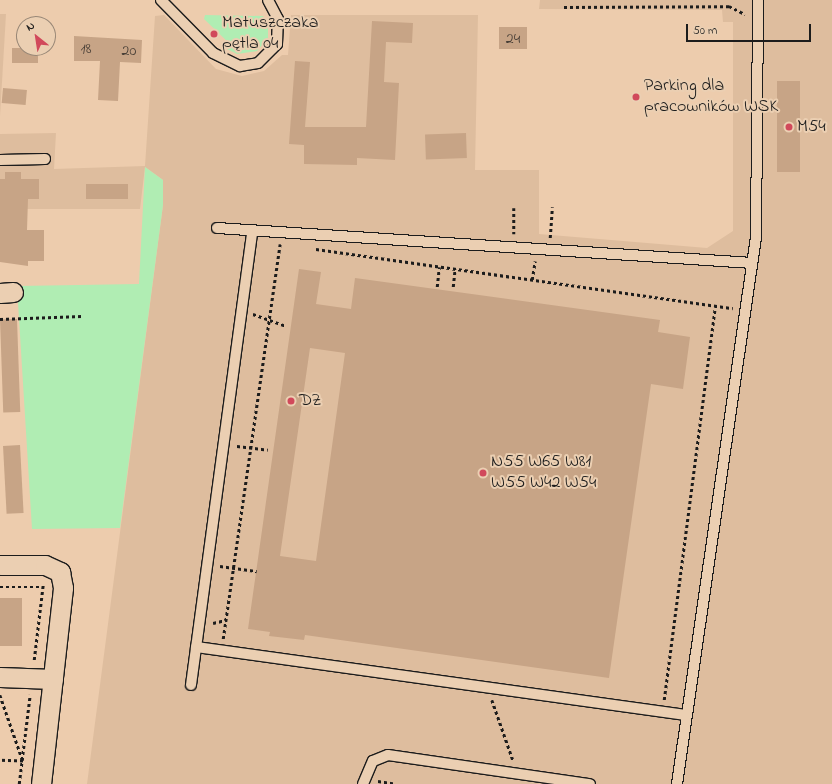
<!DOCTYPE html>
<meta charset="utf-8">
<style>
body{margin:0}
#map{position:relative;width:832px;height:784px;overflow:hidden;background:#edccad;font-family:"Indie Flower",sans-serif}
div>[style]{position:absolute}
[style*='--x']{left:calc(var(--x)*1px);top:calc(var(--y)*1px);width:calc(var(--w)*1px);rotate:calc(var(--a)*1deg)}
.built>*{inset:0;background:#debd9e}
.green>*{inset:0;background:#b0edb3}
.building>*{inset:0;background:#c7a486;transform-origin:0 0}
.path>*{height:2.5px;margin-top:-1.25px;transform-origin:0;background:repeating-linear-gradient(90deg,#1c1c1c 0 3px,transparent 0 6px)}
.roads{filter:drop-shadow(1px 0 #1c1c1c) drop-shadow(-1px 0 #1c1c1c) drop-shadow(0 1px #1c1c1c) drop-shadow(0 -1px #1c1c1c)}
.lane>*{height:10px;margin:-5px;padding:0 5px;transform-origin:5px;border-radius:5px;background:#ebcfb2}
.street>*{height:19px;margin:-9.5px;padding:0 9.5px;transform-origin:9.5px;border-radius:9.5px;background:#ebcfb2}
.dots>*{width:11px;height:11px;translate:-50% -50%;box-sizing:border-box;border:2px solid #ebcfb2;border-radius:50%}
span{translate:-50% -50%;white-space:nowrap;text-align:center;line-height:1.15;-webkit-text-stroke:4px #ebcfb2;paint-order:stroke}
.number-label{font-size:16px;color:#473e36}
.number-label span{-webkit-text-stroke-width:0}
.poi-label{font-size:18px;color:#1c1c1c}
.left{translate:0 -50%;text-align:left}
.north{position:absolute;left:16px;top:16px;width:40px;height:40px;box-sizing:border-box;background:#ebcfb2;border:1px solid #988776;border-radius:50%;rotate:330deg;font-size:11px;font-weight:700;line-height:16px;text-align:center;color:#1c1c1c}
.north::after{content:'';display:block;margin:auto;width:14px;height:18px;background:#d1495b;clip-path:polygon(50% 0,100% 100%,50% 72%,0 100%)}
.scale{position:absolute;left:686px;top:24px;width:125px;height:18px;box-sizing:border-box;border:2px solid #1c1c1c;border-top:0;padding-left:5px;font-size:12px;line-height:14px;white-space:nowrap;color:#1c1c1c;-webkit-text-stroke:3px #ebcfb2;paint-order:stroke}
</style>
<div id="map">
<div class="built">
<div style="clip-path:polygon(540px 0,832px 0,832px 784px,87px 784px,163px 205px,163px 180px,145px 167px,140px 209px,0 209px,0 134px,56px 133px,54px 169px,145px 166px,155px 16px,164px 15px,216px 69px,242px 76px,264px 71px,282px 55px,288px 55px,291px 15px,478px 15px,475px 170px,539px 170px,539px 234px,707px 248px,733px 231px,733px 22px,723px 22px,722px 10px,539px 9px)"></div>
<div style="clip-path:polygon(0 14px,6px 14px,0 116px)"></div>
</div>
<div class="green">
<div style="clip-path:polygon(205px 15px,263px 16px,268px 25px,268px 38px,257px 51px,237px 54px,227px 49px,231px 45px,204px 19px)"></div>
<div style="clip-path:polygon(145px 167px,163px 180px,163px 205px,120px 528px,32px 529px,17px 286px,139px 284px)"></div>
</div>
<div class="building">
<div style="clip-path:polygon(372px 21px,413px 23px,412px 43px,386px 42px,384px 82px,399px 83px,395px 160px,357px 158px,357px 165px,304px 164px,304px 145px,289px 144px,295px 61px,310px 62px,305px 127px,366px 127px)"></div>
<div style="left:527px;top:27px;width:22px;height:28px;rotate:90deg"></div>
<div style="clip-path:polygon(74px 36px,142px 40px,141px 63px,120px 62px,118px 101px,98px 100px,100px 61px,74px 61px)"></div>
<div style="left:12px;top:48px;width:26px;height:15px"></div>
<div style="left:800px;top:81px;width:91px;height:23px;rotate:90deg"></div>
<div style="left:3px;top:88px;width:24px;height:15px;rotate:5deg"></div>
<div style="left:466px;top:133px;width:25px;height:41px;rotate:88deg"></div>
<div style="clip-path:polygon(5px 172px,21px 172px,21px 179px,39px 179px,39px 199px,28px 199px,27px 230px,44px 230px,44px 261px,28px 261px,28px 266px,0 262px,0 179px,5px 179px)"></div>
<div style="left:86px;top:184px;width:42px;height:15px"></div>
<div style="clip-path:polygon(evenodd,299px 269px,321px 272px,316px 304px,351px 309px,355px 278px,660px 320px,658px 332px,690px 337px,683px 389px,651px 384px,609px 678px,305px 635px,304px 640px,269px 636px,270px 632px,248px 629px,299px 269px,310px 348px,345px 353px,316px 561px,280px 556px,310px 348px)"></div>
<div style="left:17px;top:319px;width:93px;height:17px;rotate:88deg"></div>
<div style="left:20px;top:445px;width:68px;height:17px;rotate:87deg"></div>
<div style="left:0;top:598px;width:22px;height:48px"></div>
</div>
<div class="path">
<div style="--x:564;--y:7;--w:165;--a:-0.3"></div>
<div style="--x:729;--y:6;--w:18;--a:27"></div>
<div style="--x:514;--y:208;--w:26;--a:90"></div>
<div style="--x:550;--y:238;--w:31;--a:-86"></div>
<div style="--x:316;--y:249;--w:421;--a:8.1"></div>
<div style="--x:532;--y:280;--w:19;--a:-81"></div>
<div style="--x:437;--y:287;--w:20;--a:-84"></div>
<div style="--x:453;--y:287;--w:18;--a:-84"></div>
<div style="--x:253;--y:314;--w:35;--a:20"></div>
<div style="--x:0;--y:319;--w:82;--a:-2.1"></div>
<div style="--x:237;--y:446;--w:31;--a:7"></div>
<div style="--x:220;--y:566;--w:37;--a:8"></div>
<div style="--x:0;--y:587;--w:43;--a:0"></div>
<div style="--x:213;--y:623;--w:13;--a:-13"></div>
<div style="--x:223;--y:639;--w:399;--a:-81.8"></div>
<div style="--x:34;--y:660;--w:77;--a:-83.2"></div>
<div style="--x:0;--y:695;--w:70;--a:70.8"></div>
<div style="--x:23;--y:761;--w:23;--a:-178"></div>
<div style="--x:492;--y:700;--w:64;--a:70.7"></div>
<div style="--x:664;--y:700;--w:397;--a:-82.6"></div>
<div style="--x:378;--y:781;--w:18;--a:9"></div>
<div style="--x:19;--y:784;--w:90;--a:-83"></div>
</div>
<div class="roads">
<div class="lane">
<div style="--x:161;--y:0;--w:74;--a:45.5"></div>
<div style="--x:213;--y:53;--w:30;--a:26"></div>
<div style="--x:240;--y:66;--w:18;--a:-9"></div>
<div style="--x:258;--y:63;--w:27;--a:-45"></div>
<div style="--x:277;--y:44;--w:25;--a:-88"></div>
<div style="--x:278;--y:19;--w:21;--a:-118"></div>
<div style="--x:0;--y:160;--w:45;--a:-1.3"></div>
<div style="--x:217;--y:228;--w:536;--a:3.74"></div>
<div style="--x:196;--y:647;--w:495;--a:7.9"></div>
<div style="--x:191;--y:685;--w:458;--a:-82.3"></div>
<div style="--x:363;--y:784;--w:25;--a:-67"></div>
<div style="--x:373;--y:761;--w:16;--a:-22"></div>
<div style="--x:388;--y:755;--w:204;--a:8.2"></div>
<div style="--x:677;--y:784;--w:553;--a:-81.78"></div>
<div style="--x:756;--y:237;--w:237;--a:-89.5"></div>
</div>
<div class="street">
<div style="--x:0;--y:293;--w:13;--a:-4"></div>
<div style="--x:0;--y:565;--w:45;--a:0"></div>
<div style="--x:45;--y:565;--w:17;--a:25"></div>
<div style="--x:60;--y:572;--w:16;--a:79"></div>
<div style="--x:63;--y:588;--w:197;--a:96.4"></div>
<div style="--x:0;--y:677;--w:53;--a:2.2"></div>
</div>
</div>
<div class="dots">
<div style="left:214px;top:34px;background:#d1495b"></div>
<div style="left:636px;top:97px;background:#d1495b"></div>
<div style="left:789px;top:127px;background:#d1495b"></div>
<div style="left:291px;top:401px;background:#d1495b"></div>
<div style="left:483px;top:473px;background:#d1495b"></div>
</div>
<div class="number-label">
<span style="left:513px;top:39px">24</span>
<span style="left:86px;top:49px">18</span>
<span style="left:129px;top:51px">20</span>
</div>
<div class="poi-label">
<span class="left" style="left:222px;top:34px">Matuszczaka<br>pętla 04</span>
<span class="left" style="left:644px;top:97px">Parking dla<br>pracowników WSK</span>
<span class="left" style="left:797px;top:127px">M54</span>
<span class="left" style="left:299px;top:401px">DZ</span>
<span class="left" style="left:491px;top:473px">N55 W65 W81<br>W55 W42 W54</span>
</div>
<div class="north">N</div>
<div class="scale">50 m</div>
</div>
